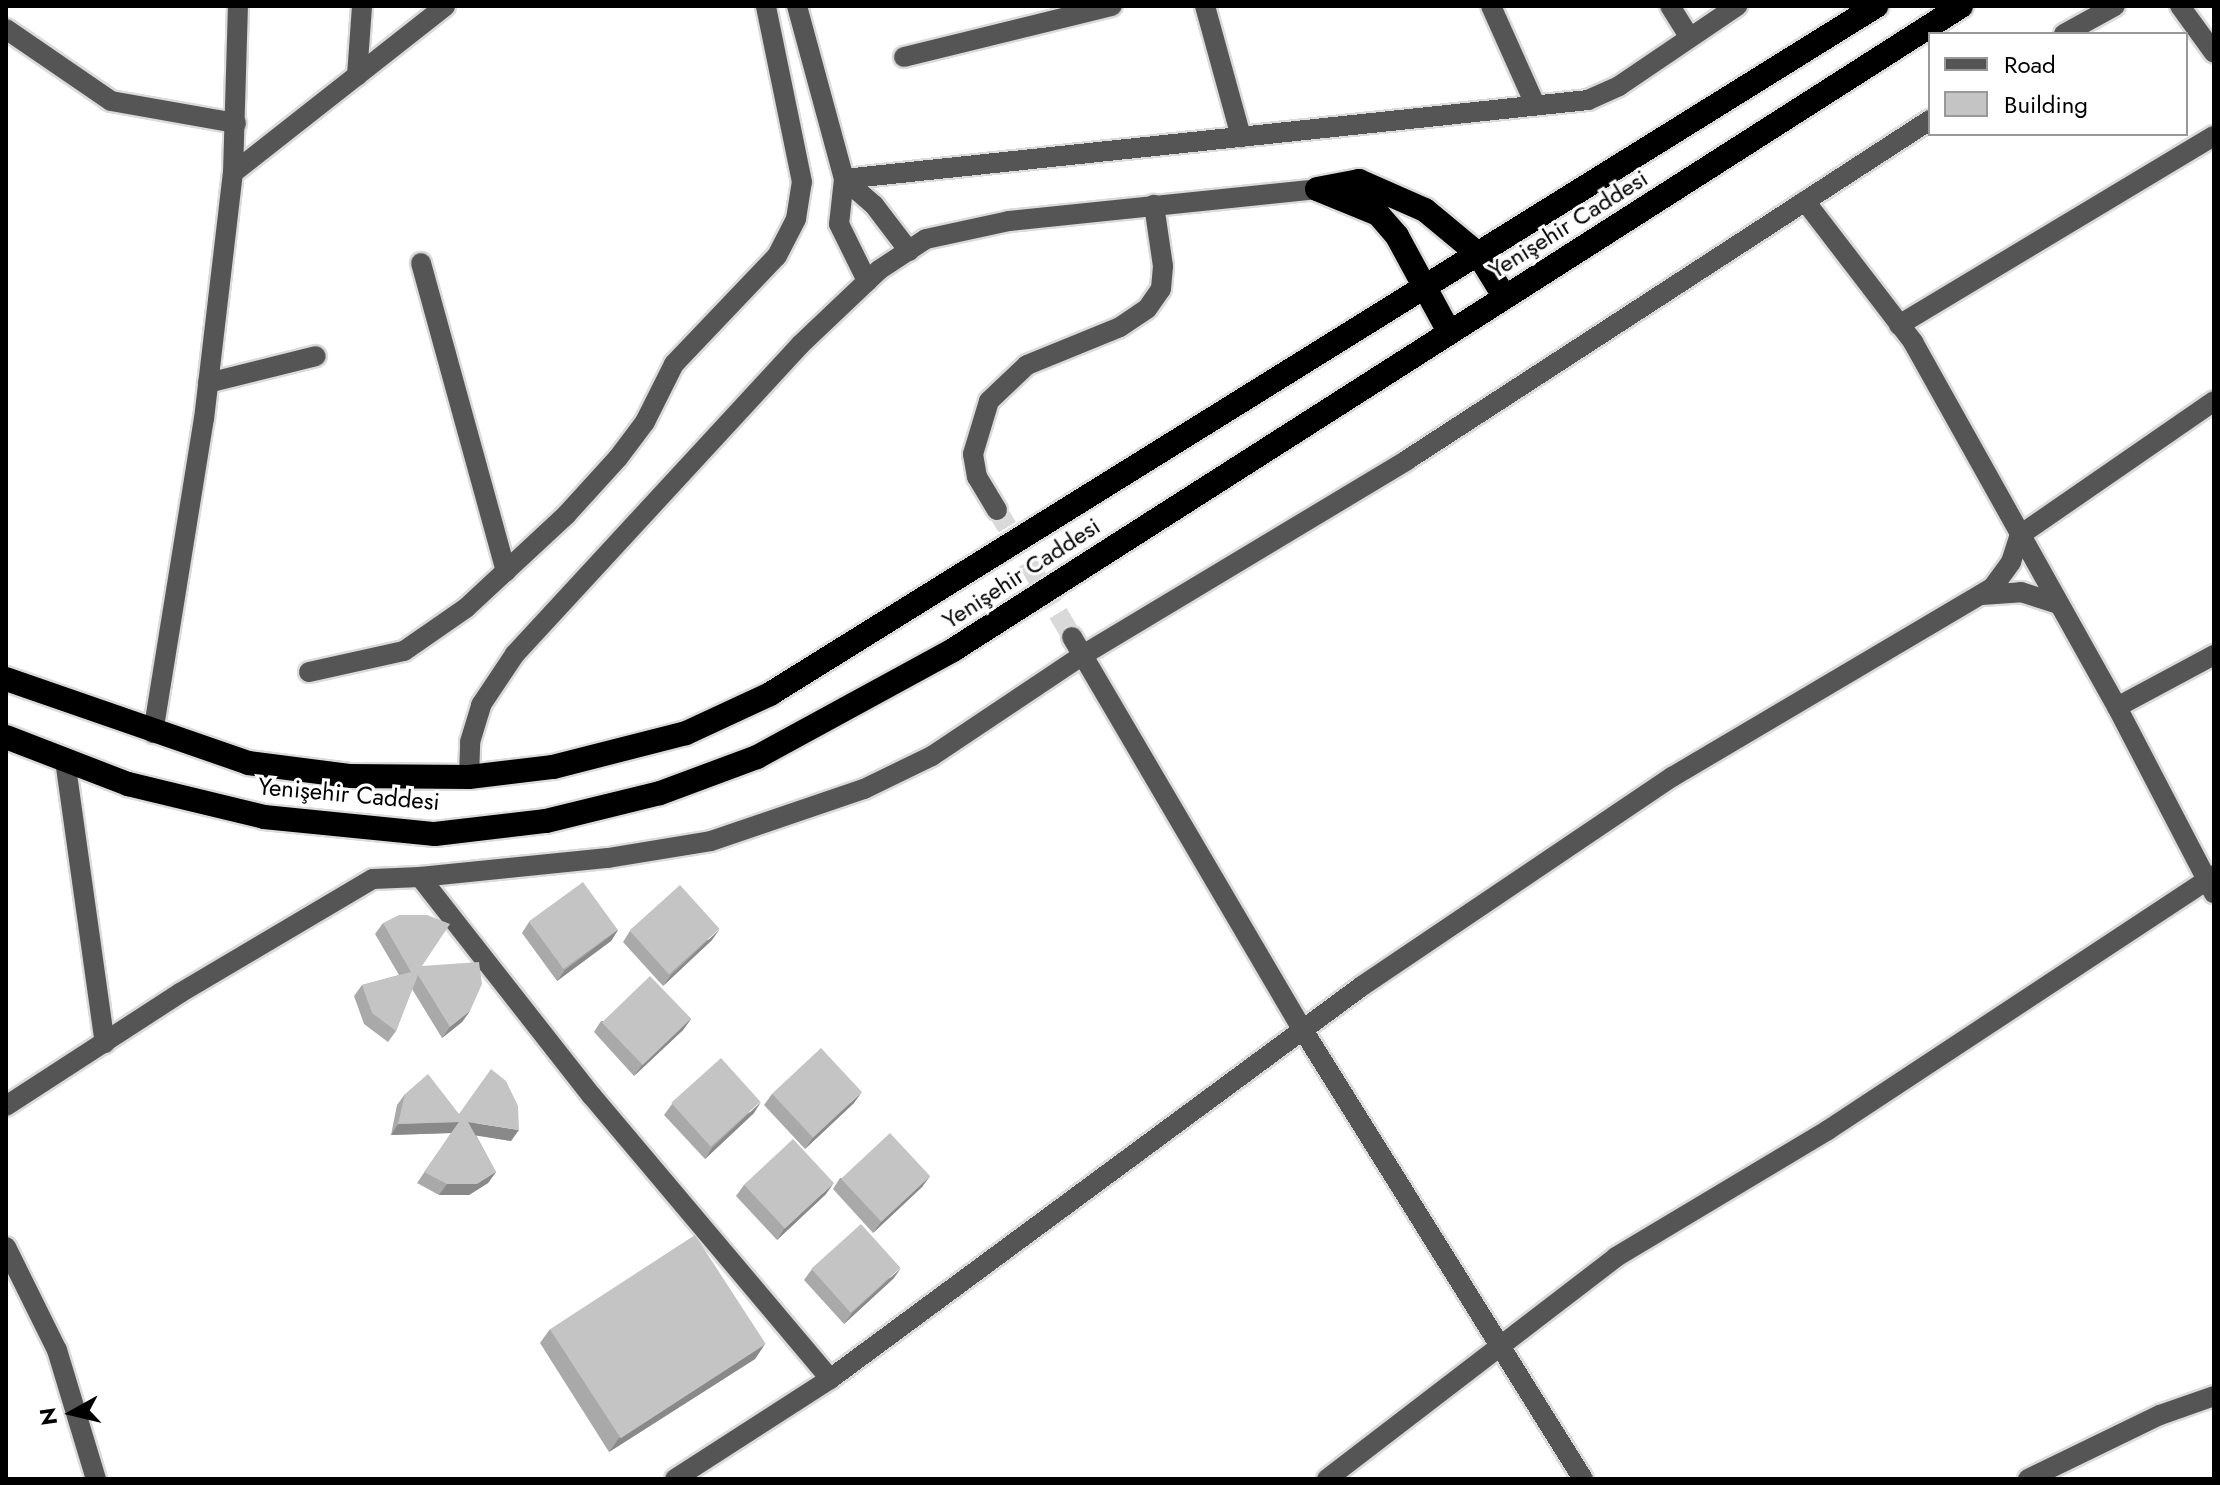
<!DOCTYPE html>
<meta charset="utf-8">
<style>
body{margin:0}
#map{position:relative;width:2220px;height:1485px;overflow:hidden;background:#fff;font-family:Jost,sans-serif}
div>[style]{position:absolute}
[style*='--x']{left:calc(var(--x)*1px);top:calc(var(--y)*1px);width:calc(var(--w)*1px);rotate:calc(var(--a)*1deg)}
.minor-tunnel>*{height:20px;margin-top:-10px;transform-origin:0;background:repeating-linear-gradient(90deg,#d9d9d9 0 20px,transparent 0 30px)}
.roads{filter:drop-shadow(2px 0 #dbdbdb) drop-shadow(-2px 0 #dbdbdb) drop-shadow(0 2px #dbdbdb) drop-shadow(0 -2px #dbdbdb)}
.minor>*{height:20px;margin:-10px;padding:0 10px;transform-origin:10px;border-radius:10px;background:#555}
.highway>*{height:24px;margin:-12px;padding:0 12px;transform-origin:12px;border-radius:12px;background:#000}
.wall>*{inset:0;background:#a9a9a9}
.shaded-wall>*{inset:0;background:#898989}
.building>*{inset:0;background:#c4c4c4;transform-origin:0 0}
span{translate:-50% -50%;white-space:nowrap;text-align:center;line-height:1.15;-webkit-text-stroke:6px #fff;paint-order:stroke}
.street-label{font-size:24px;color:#000}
.frame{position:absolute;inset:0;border:8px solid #000;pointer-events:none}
.legend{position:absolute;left:1928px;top:32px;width:260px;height:104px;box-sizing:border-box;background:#fff;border:2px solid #999;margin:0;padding:10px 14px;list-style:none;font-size:24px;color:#000}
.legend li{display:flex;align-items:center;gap:16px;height:40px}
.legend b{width:40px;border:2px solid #999}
.north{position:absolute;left:32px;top:1373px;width:80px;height:80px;-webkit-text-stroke:6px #fff;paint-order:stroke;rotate:262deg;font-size:22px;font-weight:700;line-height:32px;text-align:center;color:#000}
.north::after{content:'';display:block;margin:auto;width:28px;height:36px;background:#000;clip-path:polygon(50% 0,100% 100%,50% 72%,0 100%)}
</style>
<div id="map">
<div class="minor-tunnel">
<div style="--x:997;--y:510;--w:147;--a:59.4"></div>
</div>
<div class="roads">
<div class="minor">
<div style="--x:797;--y:6;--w:179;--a:74.8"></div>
<div style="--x:844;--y:179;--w:45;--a:96.3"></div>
<div style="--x:839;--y:224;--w:64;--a:63.8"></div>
<div style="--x:1205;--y:6;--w:136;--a:74.6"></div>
<div style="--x:1491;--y:6;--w:105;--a:65.9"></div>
<div style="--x:1670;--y:6;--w:36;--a:58"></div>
<div style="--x:2180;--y:6;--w:58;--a:54.1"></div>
<div style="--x:6;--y:29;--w:127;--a:34.4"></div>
<div style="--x:111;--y:101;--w:127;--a:10"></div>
<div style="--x:2064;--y:34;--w:58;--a:-28.8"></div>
<div style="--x:904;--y:57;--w:214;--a:-13.8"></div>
<div style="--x:357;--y:76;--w:70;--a:-85.9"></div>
<div style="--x:233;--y:173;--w:270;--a:-38.2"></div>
<div style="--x:844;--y:179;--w:748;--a:-6.06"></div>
<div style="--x:1588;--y:100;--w:34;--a:-24"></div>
<div style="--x:1619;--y:86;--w:143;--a:-34.1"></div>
<div style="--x:844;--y:179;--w:40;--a:41"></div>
<div style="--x:874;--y:205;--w:58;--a:52.7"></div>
<div style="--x:1805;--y:201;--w:178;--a:52.5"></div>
<div style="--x:1913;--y:342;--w:418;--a:60.8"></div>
<div style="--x:2117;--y:707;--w:210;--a:62.5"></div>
<div style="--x:421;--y:263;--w:320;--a:74.6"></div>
<div style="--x:1899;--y:325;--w:367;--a:-31"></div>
<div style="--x:208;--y:383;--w:111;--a:-14"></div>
<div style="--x:997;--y:510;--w:39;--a:-121"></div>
<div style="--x:977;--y:477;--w:23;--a:-100"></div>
<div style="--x:973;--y:454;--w:55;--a:-73.2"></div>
<div style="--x:989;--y:401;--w:52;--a:-43.5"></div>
<div style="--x:1027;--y:365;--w:100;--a:-22.2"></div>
<div style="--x:1120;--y:327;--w:32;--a:-34"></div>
<div style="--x:1147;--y:309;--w:24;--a:-55"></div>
<div style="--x:1161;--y:289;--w:23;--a:-85"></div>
<div style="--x:1163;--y:266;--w:62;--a:-98.4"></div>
<div style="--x:1982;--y:595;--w:39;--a:-4"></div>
<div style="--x:2021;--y:592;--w:40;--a:18"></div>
<div style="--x:1072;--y:637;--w:456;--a:59.6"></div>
<div style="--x:1303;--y:1030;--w:529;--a:58.05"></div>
<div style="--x:309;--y:672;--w:97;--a:-12.5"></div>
<div style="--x:404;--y:651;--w:75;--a:-34.7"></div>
<div style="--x:466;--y:608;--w:138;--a:-42.9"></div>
<div style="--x:567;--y:514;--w:76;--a:-47.7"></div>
<div style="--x:618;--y:458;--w:45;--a:-53.1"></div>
<div style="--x:645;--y:422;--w:65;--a:-63.4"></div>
<div style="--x:674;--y:364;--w:149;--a:-46.4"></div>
<div style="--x:777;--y:256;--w:42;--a:-62.8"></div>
<div style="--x:796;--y:219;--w:37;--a:-81"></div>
<div style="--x:802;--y:182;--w:180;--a:-101.6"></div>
<div style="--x:2117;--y:707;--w:110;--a:-28.2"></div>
<div style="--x:153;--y:733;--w:318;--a:-80.8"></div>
<div style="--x:204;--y:419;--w:248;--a:-83.3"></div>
<div style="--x:233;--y:173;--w:167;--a:-88.3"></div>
<div style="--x:65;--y:760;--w:286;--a:82"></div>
<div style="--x:469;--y:777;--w:35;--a:-88"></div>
<div style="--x:470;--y:742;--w:39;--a:-73"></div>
<div style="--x:481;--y:705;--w:61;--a:-56.3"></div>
<div style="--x:515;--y:654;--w:420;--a:-47.3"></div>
<div style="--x:800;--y:345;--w:109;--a:-43.5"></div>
<div style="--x:879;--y:270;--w:56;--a:-33.4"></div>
<div style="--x:926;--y:239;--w:85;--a:-12.2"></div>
<div style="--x:1009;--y:221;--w:310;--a:-5.9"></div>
<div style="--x:420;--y:877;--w:189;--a:-5.8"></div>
<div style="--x:608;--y:858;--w:104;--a:-9.4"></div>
<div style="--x:711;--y:841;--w:162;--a:-18.8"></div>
<div style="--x:864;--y:789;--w:76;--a:-25.9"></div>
<div style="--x:932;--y:756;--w:182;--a:-33.8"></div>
<div style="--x:1083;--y:655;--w:378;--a:-31"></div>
<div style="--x:1407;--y:460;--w:624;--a:-33.03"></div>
<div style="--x:6;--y:1106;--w:207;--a:-33"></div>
<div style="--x:180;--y:993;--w:224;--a:-30.6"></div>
<div style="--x:373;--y:879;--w:47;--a:-2.4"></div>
<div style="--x:420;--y:877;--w:278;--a:51.9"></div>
<div style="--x:592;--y:1096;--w:370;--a:49.9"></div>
<div style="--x:830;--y:1379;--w:661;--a:-36.45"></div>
<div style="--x:1362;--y:986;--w:374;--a:-34"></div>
<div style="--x:1672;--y:777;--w:373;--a:-30.6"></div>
<div style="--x:1993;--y:587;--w:31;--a:-54"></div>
<div style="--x:2011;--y:562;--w:28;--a:-72"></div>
<div style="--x:2020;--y:535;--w:236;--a:-34.6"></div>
<div style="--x:6;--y:1247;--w:115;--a:63.7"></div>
<div style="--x:57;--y:1350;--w:135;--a:73.2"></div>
<div style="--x:675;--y:1479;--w:184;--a:-32.8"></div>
<div style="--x:1327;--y:1479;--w:364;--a:-37.5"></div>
<div style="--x:1616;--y:1257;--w:247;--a:-30.9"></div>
<div style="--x:1828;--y:1130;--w:463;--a:-33.4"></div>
<div style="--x:2028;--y:1479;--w:147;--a:-25.9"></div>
<div style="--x:2160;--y:1415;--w:57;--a:-19.4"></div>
</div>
<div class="highway">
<div style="--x:1317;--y:189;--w:43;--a:-10.8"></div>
<div style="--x:1359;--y:181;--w:72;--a:23.7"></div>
<div style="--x:1425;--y:210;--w:69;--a:39.7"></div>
<div style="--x:1478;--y:254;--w:49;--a:58.2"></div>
<div style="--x:1319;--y:190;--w:64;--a:22.1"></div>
<div style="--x:1378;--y:214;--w:29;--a:49"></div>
<div style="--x:1397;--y:236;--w:107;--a:61.5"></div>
<div style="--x:6;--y:679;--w:256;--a:19.1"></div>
<div style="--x:248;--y:763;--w:102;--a:7.3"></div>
<div style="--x:349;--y:776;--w:120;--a:0.5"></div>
<div style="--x:469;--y:777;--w:85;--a:-6.8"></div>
<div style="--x:553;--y:767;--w:137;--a:-14.3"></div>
<div style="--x:686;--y:733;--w:93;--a:-24.9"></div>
<div style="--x:770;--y:694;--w:1303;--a:-31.88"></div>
<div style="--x:6;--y:737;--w:131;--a:21.1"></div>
<div style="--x:128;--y:784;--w:140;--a:13.6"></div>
<div style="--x:264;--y:817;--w:172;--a:5.7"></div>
<div style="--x:435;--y:834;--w:112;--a:-6.7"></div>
<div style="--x:546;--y:821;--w:117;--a:-13.8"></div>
<div style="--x:660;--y:793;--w:103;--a:-20.4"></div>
<div style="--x:757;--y:757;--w:223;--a:-28.6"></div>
<div style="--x:953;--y:650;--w:1196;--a:-32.57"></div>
</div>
</div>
<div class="wall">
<div style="clip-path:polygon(529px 922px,618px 930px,611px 941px,557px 981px,522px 933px)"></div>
<div style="clip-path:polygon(383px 923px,422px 966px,470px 1011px,462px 1022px,442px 1038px,412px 989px,396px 1031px,388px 1042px,364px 1024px,354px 996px,362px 985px,399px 975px,375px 934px)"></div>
<div style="clip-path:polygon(630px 931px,712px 940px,663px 986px,623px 942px)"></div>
<div style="clip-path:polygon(691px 1019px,683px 1030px,634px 1076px,594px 1032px,601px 1021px)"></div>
<div style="clip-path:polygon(405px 1094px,459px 1114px,511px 1141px,476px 1135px,496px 1172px,488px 1183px,469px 1195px,439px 1195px,417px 1183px,451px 1133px,391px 1135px,397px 1105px)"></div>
<div style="clip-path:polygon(772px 1094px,854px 1103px,805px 1149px,764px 1105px)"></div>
<div style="clip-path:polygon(672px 1104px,754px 1113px,705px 1159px,664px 1115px)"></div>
<div style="clip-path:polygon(930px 1176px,922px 1187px,873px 1233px,833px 1189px,840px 1178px)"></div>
<div style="clip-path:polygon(744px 1185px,826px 1194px,777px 1240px,736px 1196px)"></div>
<div style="clip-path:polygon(812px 1269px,894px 1278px,844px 1324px,804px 1280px)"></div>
<div style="clip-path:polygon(550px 1329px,765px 1344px,755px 1359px,609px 1452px,540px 1343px)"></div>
</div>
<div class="shaded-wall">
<div style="clip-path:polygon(720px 929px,712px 940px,663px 986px,671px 975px)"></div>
<div style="clip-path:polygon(618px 930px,611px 941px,557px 981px,565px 970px)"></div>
<div style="clip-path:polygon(470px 1011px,462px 1022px,442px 1038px,450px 1027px)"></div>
<div style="clip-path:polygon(691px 1019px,683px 1030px,634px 1076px,642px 1065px)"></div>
<div style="clip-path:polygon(862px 1092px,854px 1103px,805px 1149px,813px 1138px)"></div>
<div style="clip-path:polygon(761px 1102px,754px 1113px,705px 1159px,712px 1148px)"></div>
<div style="clip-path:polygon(459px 1122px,451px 1133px,391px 1135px,398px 1124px)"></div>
<div style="clip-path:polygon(468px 1122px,519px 1130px,511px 1141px,460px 1133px)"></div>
<div style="clip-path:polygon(496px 1172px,488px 1183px,469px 1195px,439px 1195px,447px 1184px)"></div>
<div style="clip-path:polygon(930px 1176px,922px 1187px,873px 1233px,881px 1222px)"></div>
<div style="clip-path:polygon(834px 1183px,826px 1194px,777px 1240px,784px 1229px)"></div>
<div style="clip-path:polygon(901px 1268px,894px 1278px,844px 1324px,852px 1313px)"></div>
<div style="clip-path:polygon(765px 1344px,755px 1359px,609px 1452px,619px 1438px)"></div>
</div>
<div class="building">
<div style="left:583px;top:882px;width:59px;height:67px;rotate:54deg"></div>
<div style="left:680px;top:885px;width:59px;height:68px;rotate:48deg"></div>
<div style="clip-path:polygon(399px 915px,427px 915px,450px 924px,422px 966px,479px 962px,482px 984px,470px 1011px,450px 1027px,418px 975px,396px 1031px,372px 1013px,362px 985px,411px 972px,383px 923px)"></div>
<div style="left:650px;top:976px;width:59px;height:67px;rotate:46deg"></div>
<div style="left:821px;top:1048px;width:60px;height:67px;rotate:47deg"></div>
<div style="left:721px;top:1058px;width:59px;height:67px;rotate:48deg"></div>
<div style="clip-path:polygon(491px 1069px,506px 1081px,518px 1106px,519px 1130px,468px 1122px,496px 1172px,477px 1184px,447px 1184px,424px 1172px,459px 1122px,398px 1124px,405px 1094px,428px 1074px,459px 1114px)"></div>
<div style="left:890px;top:1133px;width:59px;height:67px;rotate:47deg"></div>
<div style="left:793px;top:1139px;width:60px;height:67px;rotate:47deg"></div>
<div style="left:861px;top:1224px;width:59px;height:67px;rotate:48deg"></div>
<div style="left:695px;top:1235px;width:130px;height:173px;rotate:57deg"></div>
</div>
<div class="street-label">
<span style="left:1568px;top:224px;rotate:-32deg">Yenişehir Caddesi</span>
<span style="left:1021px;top:573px;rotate:-33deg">Yenişehir Caddesi</span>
<span style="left:349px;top:794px;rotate:5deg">Yenişehir Caddesi</span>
</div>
<div class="frame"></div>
<ul class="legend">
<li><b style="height:10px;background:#555"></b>Road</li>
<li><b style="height:22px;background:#c4c4c4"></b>Building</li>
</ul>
<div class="north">N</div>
</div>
